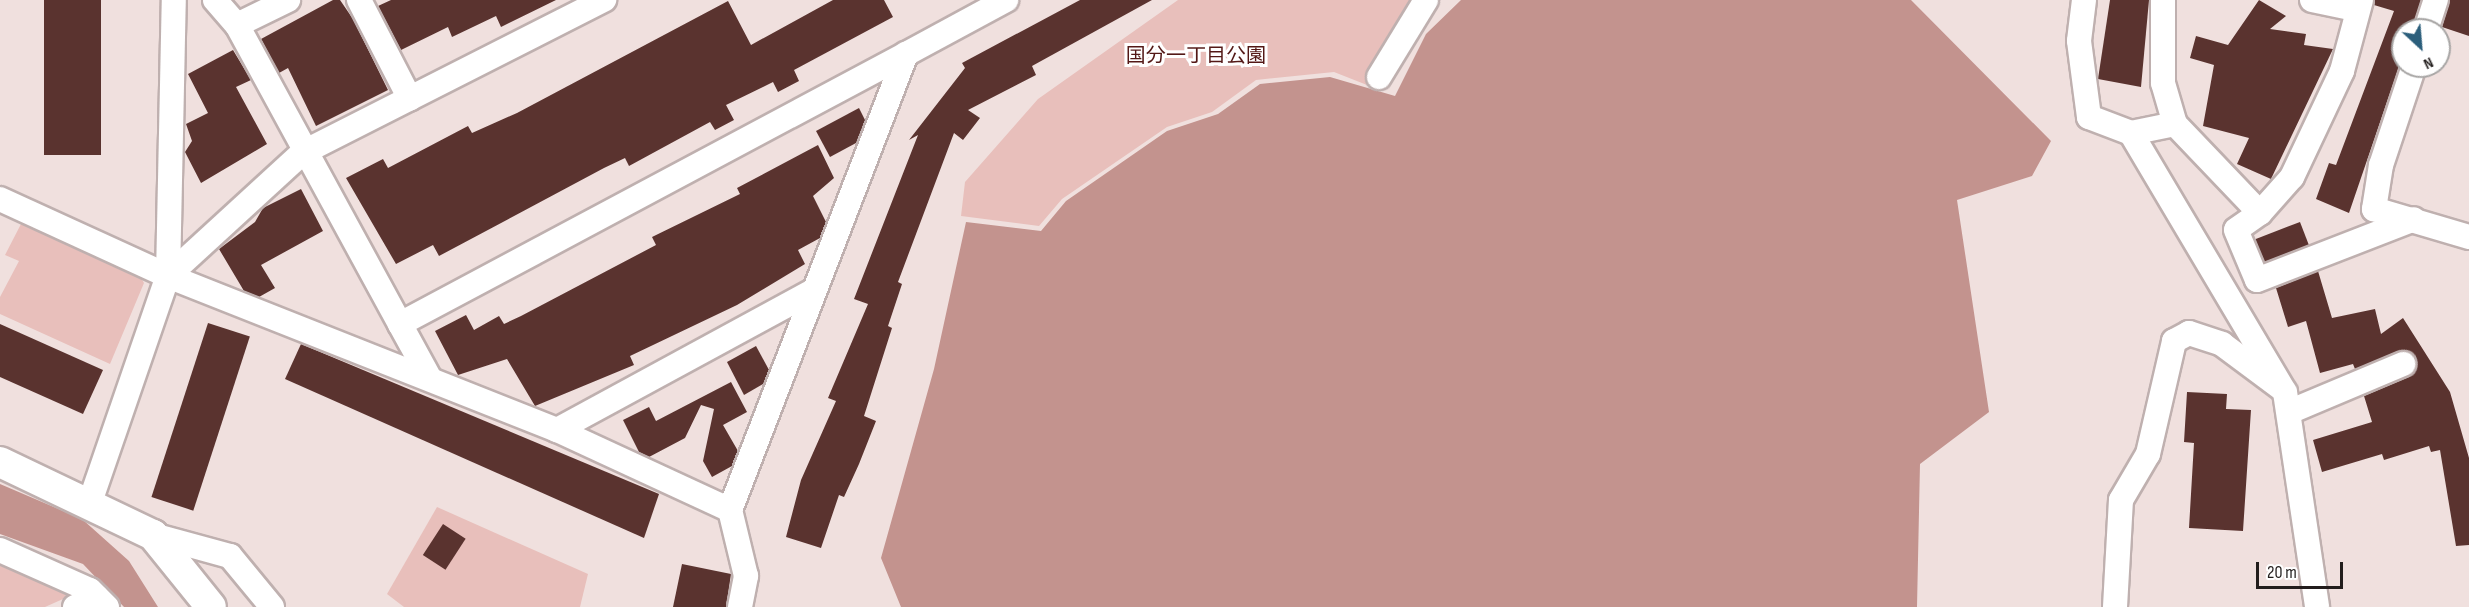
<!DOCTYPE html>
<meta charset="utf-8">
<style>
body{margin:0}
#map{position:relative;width:2469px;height:607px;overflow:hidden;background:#f0e0de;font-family:"Sofia Sans Condensed","Noto Sans JP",sans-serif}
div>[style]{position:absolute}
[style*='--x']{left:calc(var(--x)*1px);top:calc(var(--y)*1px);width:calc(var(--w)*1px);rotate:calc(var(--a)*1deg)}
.green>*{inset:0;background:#e8bfbb}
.forest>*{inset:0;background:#c3938e}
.building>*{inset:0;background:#5a332f;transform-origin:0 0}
.roads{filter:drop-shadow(2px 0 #bfb0af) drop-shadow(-2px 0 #bfb0af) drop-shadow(0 2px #bfb0af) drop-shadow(0 -2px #bfb0af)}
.minor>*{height:24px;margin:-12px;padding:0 12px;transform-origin:12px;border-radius:12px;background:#fff}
.tertiary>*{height:30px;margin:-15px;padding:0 15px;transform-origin:15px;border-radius:15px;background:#fff}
span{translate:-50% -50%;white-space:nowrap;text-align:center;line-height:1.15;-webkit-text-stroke:6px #fff;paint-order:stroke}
.park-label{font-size:20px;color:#531816}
.north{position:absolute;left:2391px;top:18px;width:60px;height:60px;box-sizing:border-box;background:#fff;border:2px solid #a7a5a4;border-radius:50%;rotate:154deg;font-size:16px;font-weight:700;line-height:24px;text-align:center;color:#221d1c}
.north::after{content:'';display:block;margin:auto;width:21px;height:27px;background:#2b5e7b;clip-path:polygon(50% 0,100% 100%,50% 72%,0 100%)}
.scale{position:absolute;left:2256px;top:562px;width:87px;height:27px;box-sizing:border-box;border:3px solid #221d1c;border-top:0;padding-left:8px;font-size:18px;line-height:21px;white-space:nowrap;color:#221d1c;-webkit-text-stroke:4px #fff;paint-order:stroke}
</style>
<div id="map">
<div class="green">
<div style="clip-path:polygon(1178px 0,1424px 0,1402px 19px,1367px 85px,1334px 72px,1256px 80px,1212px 112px,1167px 127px,1062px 199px,1039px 226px,961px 216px,965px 182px,1038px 99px)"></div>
<div style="clip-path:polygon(21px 224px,137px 271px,144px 283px,110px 364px,0 314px,0 297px,19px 261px,5px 255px)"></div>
<div style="clip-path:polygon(437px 507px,588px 574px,580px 607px,404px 607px,387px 594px)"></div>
<div style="clip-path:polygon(0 562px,72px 595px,45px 607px,0 607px)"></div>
</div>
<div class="forest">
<div style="clip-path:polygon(1461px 0,1911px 0,2051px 141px,2032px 176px,1957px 200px,1989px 412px,1920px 464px,1917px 607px,901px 607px,881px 558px,934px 369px,966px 222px,1041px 231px,1066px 201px,1167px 131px,1218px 114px,1260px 84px,1330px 77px,1395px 96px,1426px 34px)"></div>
<div style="clip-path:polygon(0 484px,82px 519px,129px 561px,158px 607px,124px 607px,83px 564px,0 534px)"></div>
</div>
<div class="building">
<div style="left:44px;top:0;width:57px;height:155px"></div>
<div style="clip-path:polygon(333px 0,340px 0,353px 19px,388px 90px,316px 126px,288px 68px,279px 73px,261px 39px)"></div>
<div style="clip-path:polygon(391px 0,556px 0,501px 27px,496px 16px,452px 37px,448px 27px,401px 50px,378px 6px)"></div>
<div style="clip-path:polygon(833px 0,884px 0,893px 17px,794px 70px,799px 81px,778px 92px,773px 82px,726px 105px,734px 120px,715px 130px,710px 122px,629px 166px,625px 158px,604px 168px,439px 256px,433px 245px,396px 264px,346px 178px,383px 159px,388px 168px,468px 126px,472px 133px,517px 113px,728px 1px,751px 45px)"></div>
<div style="clip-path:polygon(1080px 0,1152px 0,1032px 66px,1036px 75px,968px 110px,980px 118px,963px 140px,954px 133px,898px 282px,902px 284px,888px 326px,892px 328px,864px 416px,876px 421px,859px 464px,844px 497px,839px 495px,821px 548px,786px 537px,801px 480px,836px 401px,828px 398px,868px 304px,854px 299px,918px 135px,909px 140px,965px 68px,962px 63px)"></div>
<div style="clip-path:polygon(2110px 0,2149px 0,2141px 87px,2098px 79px)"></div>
<div style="clip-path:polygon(2259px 0,2286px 16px,2270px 29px,2306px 34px,2304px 45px,2333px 49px,2271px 179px,2237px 164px,2249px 138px,2203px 126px,2214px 65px,2190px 58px,2196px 36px,2228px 45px)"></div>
<div style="clip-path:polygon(2375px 0,2421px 0,2412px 30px,2403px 30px,2403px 55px,2349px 213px,2316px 199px,2329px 163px,2336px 165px,2394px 11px,2374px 5px)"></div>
<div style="clip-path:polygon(2450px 0,2469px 0,2469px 36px,2442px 27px)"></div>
<div style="clip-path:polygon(233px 50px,251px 80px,236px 87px,267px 144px,201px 183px,185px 152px,192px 141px,186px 124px,208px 113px,188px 74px)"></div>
<div style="clip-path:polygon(859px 108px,865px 120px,856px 143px,830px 157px,816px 131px)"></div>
<div style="clip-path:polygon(818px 145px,834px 178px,813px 196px,826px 222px,820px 238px,798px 250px,805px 264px,737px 305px,630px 356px,634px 365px,535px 406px,507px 359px,458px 375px,435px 331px,466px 315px,474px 330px,499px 316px,504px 324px,521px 316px,656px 245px,652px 237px,740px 194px,737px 188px)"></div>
<div style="clip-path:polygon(301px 189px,323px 231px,261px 265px,275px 288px,259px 297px,244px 291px,219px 249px,255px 222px,263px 208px)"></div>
<div style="left:2300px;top:222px;width:25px;height:48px;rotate:69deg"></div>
<div style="clip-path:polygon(2318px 271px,2332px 318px,2375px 309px,2381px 334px,2403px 318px,2450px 392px,2469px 458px,2469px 545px,2456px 546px,2440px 450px,2431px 452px,2429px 446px,2384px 460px,2382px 454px,2322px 472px,2313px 440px,2372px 422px,2364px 396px,2409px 377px,2417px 365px,2404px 350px,2355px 369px,2353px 364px,2320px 373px,2306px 321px,2288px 327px,2276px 288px)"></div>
<div style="left:208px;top:323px;width:44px;height:183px;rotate:18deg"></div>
<div style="clip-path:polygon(0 324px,103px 370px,83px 414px,0 377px)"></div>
<div style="clip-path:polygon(301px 344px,659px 494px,644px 538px,285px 379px)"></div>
<div style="clip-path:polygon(756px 346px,769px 370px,763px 384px,744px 395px,727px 362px)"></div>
<div style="clip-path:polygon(731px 382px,747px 412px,723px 425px,738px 451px,732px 466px,712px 477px,703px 461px,714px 409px,701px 405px,685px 438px,649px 457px,639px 452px,623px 420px,649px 407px,656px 421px)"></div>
<div style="clip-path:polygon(2187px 392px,2227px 394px,2226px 409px,2251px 410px,2243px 531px,2189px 528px,2194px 443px,2184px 442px)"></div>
<div style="left:443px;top:524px;width:27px;height:37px;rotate:33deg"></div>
<div style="clip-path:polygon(682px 564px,731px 574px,726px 607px,673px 607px)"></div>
</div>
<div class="roads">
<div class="minor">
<div style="--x:215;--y:0;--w:33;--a:49"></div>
<div style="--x:237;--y:25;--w:341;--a:61.4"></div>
<div style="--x:359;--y:0;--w:111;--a:62.7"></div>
<div style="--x:2084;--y:0;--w:41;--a:97"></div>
<div style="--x:2079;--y:41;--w:77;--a:82.5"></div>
<div style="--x:2089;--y:117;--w:45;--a:20.9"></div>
<div style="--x:2163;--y:0;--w:83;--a:90"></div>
<div style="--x:2163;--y:83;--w:43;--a:73.7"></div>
<div style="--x:2175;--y:124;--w:45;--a:168.4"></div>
<div style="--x:2131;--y:133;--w:301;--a:59.3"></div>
<div style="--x:2285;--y:392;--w:217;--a:81.5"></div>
<div style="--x:2312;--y:0;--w:44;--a:11.8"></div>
<div style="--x:237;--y:25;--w:57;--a:-26.1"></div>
<div style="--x:2426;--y:30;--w:32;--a:-72"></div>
<div style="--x:2414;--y:66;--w:104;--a:108.4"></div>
<div style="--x:2381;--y:165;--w:45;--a:99"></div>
<div style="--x:2374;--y:209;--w:99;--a:16.4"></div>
<div style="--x:1379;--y:77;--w:90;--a:-58.6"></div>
<div style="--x:2175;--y:124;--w:123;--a:46.3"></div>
<div style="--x:2260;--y:213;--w:29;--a:145"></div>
<div style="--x:2236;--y:230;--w:54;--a:67.2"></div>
<div style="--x:2257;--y:280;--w:168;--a:-21.2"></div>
<div style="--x:0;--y:199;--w:185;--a:24.6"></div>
<div style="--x:168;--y:276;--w:418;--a:21.6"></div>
<div style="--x:557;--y:430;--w:191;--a:24.8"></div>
<div style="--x:2260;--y:213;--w:48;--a:-48.4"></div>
<div style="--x:2292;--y:177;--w:117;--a:-64.7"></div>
<div style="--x:2342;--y:71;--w:73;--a:-75"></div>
<div style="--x:168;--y:276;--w:182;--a:-42.5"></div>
<div style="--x:302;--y:153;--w:339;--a:-26.9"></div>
<div style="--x:429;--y:377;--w:60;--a:-118.7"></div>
<div style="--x:400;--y:324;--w:574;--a:-28.08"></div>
<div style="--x:2289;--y:412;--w:124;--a:-22.8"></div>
<div style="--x:557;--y:430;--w:289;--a:-28.5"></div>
<div style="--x:90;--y:502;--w:239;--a:-71"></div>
<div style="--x:168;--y:276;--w:276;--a:-88.8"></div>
<div style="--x:153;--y:535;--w:80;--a:15.3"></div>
<div style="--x:230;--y:556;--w:66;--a:50.5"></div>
<div style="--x:0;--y:550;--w:98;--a:24"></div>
<div style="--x:90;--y:590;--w:24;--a:45"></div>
<div style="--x:75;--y:607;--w:24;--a:-24"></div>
<div style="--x:740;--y:607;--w:32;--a:-79"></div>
<div style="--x:746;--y:576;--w:68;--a:-103.6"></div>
<div style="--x:730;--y:510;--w:489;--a:-68.9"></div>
<div style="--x:906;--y:54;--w:114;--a:-28.4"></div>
<div style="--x:2115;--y:607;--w:107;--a:-86.8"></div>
<div style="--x:2121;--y:500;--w:53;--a:-59.6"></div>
<div style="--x:2148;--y:454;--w:116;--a:-77"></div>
<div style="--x:2174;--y:341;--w:17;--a:-28"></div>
<div style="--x:2189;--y:333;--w:35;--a:18"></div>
<div style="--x:2222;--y:344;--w:74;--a:36.7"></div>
</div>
<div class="tertiary">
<div style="--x:0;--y:462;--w:170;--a:25.5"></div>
<div style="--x:153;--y:535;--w:92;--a:51.1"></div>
</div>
</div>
<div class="park-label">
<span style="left:1196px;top:56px">国分一丁目公園</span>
</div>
<div class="north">N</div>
<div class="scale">20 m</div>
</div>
